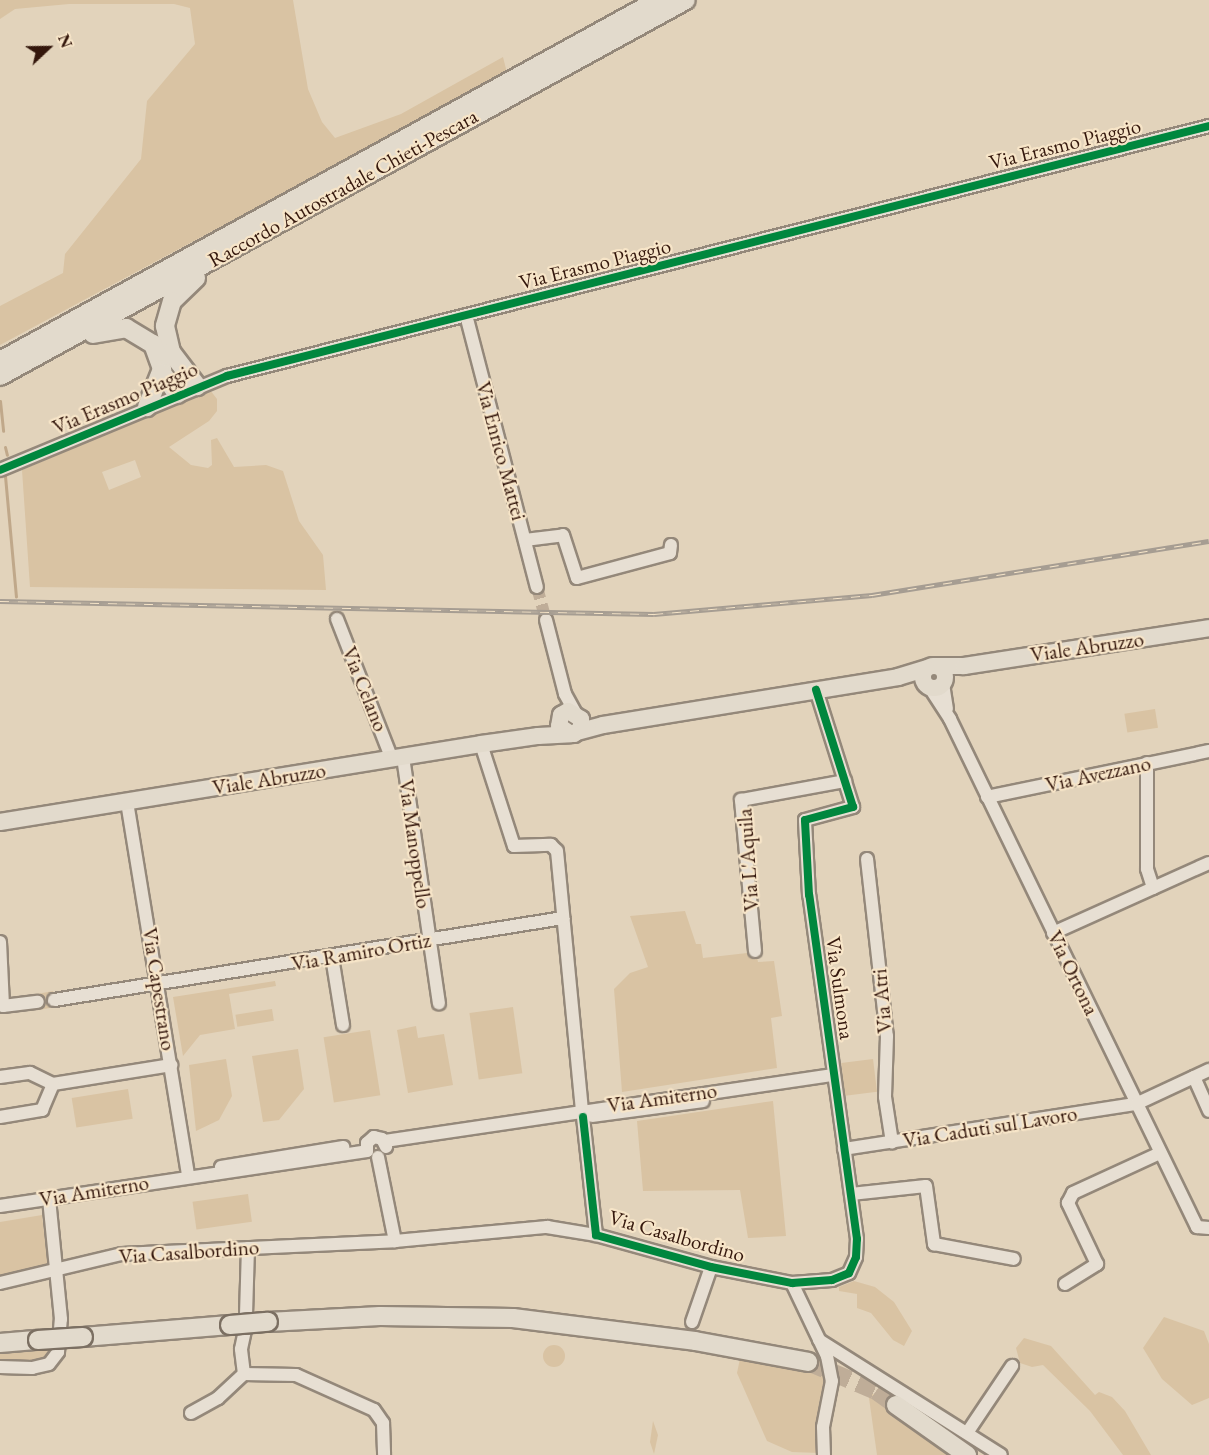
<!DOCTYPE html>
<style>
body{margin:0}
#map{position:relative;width:1209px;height:1455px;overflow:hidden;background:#e2d3bb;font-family:"EB Garamond",serif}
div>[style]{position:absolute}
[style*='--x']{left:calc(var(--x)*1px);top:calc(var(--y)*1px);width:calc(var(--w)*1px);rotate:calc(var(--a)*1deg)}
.green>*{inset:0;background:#d9c3a3;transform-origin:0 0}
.round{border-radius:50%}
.stream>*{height:3px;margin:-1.5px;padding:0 1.5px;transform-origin:1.5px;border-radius:1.5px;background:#c0a88a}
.minor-tunnel>*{height:12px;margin-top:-6px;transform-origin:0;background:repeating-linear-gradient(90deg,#bfad98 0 12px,transparent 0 18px)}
.highway-tunnel>*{height:18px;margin-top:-9px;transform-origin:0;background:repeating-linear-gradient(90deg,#bfad98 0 18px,transparent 0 27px)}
.roads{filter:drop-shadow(2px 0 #94887a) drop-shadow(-2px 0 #94887a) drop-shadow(0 2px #94887a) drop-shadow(0 -2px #94887a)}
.minor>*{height:12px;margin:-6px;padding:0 6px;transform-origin:6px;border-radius:6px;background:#e7dfd3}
.major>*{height:16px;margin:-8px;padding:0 8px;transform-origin:8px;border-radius:8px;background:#e2dacc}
.major>.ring{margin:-8px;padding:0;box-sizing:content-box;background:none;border:16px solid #e2dacc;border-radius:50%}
.highway>*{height:18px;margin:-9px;padding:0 9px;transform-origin:9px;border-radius:9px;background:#e2dacc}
.rail>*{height:5px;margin-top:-2.5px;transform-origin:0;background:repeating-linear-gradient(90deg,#f7e5c8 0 9px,#a69d92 0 18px);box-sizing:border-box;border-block:2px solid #a69d92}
.bridges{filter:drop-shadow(2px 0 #7b6f62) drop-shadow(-2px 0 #7b6f62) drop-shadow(0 2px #7b6f62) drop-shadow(0 -2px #7b6f62)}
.highway-bridge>*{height:18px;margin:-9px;padding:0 9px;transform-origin:9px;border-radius:9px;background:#e2dacc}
.cycleway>*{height:8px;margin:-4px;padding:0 4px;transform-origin:4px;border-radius:4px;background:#00873e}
span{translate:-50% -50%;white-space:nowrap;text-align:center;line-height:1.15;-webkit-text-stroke:4.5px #f7e5c8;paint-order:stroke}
.street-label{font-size:21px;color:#34170c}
.north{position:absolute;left:18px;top:18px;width:60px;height:60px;-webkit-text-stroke:4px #f7e5c8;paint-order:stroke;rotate:68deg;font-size:16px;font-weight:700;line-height:24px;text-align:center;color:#34170c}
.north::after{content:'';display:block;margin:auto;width:21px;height:27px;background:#34170c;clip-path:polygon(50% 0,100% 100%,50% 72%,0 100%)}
</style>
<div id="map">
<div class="green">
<div style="clip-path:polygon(0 0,293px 0,308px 89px,322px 122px,335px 138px,401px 114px,503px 57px,507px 73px,0 345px,0 306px,63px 273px,65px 254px,141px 159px,147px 101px,195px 44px,190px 8px,174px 4px,69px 4px,15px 9px,0 19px)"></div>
<div style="clip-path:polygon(evenodd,210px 390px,217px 399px,217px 411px,209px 421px,169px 447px,191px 465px,208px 468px,212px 465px,211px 440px,217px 438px,234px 467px,266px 465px,283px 471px,299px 521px,323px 555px,326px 590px,30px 587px,22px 470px,210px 390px,135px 460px,141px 477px,109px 490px,102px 472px,135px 460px)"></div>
<div style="left:1155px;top:709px;width:19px;height:31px;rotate:81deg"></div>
<div style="clip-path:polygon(685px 911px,696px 944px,701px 944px,703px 958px,756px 952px,758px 962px,774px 961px,782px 1016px,771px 1018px,777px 1068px,622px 1092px,614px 989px,630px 973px,648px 967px,630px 916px)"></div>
<div style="clip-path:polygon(275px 981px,276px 986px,229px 994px,235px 1029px,200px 1035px,183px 1056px,173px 997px)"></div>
<div style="left:53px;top:991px;width:16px;height:16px;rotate:79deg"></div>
<div style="left:513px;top:1007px;width:67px;height:44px;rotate:82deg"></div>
<div style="left:272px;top:1009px;width:12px;height:37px;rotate:81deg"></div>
<div style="clip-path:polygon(416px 1026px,418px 1038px,444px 1034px,453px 1085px,408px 1093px,397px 1030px)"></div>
<div style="left:370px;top:1030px;width:66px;height:47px;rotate:81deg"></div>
<div style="clip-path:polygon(298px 1049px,304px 1089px,279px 1120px,263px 1122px,252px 1056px)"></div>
<div style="clip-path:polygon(226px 1059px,232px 1096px,219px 1120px,196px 1131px,189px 1065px)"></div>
<div style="left:873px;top:1059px;width:33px;height:32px;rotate:83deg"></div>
<div style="left:128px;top:1089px;width:30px;height:57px;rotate:81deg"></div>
<div style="clip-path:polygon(773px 1101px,786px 1236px,748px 1238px,740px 1190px,643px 1191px,637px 1121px)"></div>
<div style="left:248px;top:1194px;width:28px;height:56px;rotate:82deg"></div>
<div style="clip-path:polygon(42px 1215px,48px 1267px,0 1275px,0 1222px)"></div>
<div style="clip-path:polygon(854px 1281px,875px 1287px,894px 1302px,912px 1331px,904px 1346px,893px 1340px,871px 1313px,857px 1308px,857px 1294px,839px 1291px,839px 1287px)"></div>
<div style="clip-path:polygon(1164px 1317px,1204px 1331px,1209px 1344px,1209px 1398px,1192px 1405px,1162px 1379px,1143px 1348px)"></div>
<div style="clip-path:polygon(1024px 1338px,1051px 1346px,1095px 1395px,1099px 1392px,1112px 1397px,1125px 1411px,1151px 1455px,1123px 1455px,1090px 1411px,1043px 1365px,1032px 1367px,1020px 1363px,1016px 1348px)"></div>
<div style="clip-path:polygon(58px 1345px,46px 1362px,0 1365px,0 1349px)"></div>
<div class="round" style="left:543px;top:1345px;width:22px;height:22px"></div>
<div style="clip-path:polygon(741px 1354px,828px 1373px,820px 1453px,792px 1452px,767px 1441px,737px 1373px)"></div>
<div style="clip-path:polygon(868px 1391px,880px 1398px,957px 1455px,877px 1455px)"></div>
<div style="clip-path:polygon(653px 1421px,658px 1435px,654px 1454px,650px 1442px)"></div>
</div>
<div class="stream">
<div style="--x:0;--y:401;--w:30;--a:84"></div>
<div style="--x:5;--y:447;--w:8;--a:76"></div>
<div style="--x:5;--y:476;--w:121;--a:84.8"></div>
</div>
<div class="minor-tunnel">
<div style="--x:537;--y:587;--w:34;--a:75"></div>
</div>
<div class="highway-tunnel">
<div style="--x:808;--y:1362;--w:74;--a:23.1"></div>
<div style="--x:876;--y:1391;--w:24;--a:35"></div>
</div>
<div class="roads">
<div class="minor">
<div style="--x:466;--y:315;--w:281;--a:75.4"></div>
<div style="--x:0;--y:470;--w:246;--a:-22.5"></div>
<div style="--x:227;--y:376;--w:1013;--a:-14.28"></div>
<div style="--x:525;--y:540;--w:38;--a:-7"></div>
<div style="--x:563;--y:535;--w:45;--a:72"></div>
<div style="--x:577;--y:578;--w:96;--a:-15"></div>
<div style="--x:670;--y:553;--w:8;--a:-83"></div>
<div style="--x:337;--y:619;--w:150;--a:68.6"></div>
<div style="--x:546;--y:620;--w:76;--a:75.6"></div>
<div style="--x:565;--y:694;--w:21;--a:61"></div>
<div style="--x:943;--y:684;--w:25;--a:81"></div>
<div style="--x:930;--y:688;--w:37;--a:57"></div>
<div style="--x:950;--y:719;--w:565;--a:64.07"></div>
<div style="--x:1197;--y:1227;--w:12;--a:5"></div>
<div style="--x:481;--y:744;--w:107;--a:72.1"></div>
<div style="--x:514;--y:846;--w:37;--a:-2"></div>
<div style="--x:551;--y:845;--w:8;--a:45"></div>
<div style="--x:557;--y:851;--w:259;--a:84.5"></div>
<div style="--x:403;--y:757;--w:249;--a:81.7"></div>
<div style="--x:1147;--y:763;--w:106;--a:90"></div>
<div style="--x:1147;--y:869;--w:20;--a:72"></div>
<div style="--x:987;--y:797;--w:227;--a:-11.7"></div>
<div style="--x:127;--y:802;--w:379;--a:80.7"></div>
<div style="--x:867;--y:859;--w:178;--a:83.6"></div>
<div style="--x:887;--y:1036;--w:61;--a:91.9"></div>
<div style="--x:885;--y:1097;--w:46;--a:81.2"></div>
<div style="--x:1053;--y:933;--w:171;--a:-24.2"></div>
<div style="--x:0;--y:942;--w:64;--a:87.3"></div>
<div style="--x:3;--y:1006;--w:35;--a:-7"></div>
<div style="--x:755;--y:951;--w:152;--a:-95.3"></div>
<div style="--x:741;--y:800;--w:106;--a:-10.4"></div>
<div style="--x:332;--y:957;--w:69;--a:80.8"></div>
<div style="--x:54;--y:1000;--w:516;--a:-9.15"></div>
<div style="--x:0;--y:1077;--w:30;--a:-8"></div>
<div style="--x:30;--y:1073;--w:25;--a:26"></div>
<div style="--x:53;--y:1084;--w:120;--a:-9.1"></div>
<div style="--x:1194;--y:1077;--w:37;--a:66"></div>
<div style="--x:592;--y:1116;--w:112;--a:-7.7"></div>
<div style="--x:0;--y:1117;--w:43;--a:-9.5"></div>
<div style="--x:42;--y:1110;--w:28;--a:-67"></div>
<div style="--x:583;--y:1117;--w:119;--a:83.7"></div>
<div style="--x:596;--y:1235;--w:119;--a:15.5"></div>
<div style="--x:711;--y:1267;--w:83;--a:11.2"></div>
<div style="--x:792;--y:1283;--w:40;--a:-4.3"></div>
<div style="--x:832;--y:1280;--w:18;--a:-22"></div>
<div style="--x:849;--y:1273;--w:17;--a:-66"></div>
<div style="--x:856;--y:1257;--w:18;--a:-87"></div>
<div style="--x:857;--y:1239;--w:347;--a:-97.9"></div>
<div style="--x:809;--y:895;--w:75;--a:-93.1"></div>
<div style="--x:805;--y:820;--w:50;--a:-15.2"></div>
<div style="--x:853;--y:807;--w:123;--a:-107.5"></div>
<div style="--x:385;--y:1141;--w:453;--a:-8.4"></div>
<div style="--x:844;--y:1149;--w:295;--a:-8.8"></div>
<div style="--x:1136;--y:1104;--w:81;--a:-25"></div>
<div style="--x:367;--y:1151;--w:8;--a:-90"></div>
<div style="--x:367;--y:1143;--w:9;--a:-41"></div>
<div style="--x:374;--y:1137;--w:8;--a:14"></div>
<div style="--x:382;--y:1139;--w:9;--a:63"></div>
<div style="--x:378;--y:1157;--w:86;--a:78.6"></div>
<div style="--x:221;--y:1167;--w:124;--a:-9.3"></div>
<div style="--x:851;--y:1194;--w:75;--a:-6.1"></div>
<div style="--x:926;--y:1186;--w:59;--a:82.1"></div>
<div style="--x:934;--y:1244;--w:81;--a:10.6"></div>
<div style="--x:0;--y:1206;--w:371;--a:-8.5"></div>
<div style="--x:0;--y:1283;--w:125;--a:-13.4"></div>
<div style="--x:122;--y:1254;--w:273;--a:-2.7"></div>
<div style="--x:395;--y:1241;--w:153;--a:-5.3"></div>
<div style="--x:547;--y:1227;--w:50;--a:9.3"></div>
<div style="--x:792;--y:1283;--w:81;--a:64.4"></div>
<div style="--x:827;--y:1356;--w:25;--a:79"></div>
<div style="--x:832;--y:1381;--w:47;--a:101.1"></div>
<div style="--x:823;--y:1427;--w:28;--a:88"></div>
<div style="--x:1065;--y:1284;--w:38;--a:-32"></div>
<div style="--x:1097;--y:1264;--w:68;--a:-115.4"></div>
<div style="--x:1068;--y:1203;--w:11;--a:-63"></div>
<div style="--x:1073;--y:1193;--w:96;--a:-24.7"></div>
<div style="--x:246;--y:1315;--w:67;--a:-88.3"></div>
<div style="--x:692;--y:1322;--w:58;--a:-70.9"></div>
<div style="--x:819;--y:1340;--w:215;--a:32.3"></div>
<div style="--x:0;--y:1367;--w:32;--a:2"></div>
<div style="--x:32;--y:1368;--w:17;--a:-13"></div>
<div style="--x:49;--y:1364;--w:15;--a:-53"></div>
<div style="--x:58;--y:1352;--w:33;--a:-85"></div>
<div style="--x:61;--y:1319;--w:122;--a:-95.7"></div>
<div style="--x:244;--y:1374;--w:52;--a:1.1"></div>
<div style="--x:296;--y:1375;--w:85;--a:24.2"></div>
<div style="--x:374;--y:1410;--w:16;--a:55"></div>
<div style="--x:383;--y:1423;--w:32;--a:88"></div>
<div style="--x:191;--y:1413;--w:31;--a:-29"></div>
<div style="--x:218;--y:1398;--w:35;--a:-43"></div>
<div style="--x:244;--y:1374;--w:25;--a:-97"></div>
<div style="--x:241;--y:1349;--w:19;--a:-78"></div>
<div style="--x:967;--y:1433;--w:81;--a:-56.1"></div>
</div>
<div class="major">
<div class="ring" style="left:923px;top:666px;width:6px;height:6px"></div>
<div style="--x:935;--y:666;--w:29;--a:0"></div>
<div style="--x:964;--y:666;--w:248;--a:-8.8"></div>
<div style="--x:577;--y:732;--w:27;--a:-15"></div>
<div style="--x:603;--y:725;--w:299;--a:-9.2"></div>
<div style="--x:898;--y:677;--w:30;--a:-17"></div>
<div style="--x:0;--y:822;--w:487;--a:-9.2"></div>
<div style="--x:481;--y:744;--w:58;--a:-8"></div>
<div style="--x:538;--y:736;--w:33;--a:-3"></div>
<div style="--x:571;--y:734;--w:3;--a:0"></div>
<div style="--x:574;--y:734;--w:9;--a:-41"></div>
<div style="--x:581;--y:728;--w:9;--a:-90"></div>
<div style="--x:581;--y:719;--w:15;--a:-148"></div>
<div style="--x:568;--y:711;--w:8;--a:150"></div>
<div style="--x:561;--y:715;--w:11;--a:100"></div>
<div style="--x:559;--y:726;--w:14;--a:34"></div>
</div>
<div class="highway">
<div style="--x:196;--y:278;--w:33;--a:136"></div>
<div style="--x:172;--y:301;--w:26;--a:106"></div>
<div style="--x:165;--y:326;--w:27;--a:77"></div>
<div style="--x:171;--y:352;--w:43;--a:52.6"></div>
<div style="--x:93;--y:334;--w:34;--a:-10"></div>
<div style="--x:126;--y:328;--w:31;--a:31"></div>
<div style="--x:153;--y:344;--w:27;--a:70"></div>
<div style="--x:162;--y:369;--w:41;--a:111.5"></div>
<div style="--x:0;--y:361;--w:751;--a:-28.75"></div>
<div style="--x:162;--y:373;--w:26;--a:54"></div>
<div style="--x:0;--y:376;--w:782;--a:-28.73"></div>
<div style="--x:268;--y:1322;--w:112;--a:-3.1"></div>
<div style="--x:380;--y:1316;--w:133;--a:0.9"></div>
<div style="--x:513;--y:1318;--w:183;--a:7.2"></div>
<div style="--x:695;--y:1341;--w:115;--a:10.5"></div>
<div style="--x:83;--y:1337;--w:147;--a:-4.7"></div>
<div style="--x:0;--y:1343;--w:38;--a:-5"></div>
<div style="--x:896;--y:1405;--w:87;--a:35.2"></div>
</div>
</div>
<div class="rail">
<div style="--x:0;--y:601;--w:654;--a:1.14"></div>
<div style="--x:654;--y:614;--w:219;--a:-5"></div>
<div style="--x:872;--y:595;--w:341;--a:-9.1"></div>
</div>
<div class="bridges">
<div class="highway-bridge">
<div style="--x:230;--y:1325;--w:38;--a:-5"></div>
<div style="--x:38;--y:1340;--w:45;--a:-3.8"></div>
</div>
</div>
<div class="cycleway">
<div style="--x:0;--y:470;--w:246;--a:-22.5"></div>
<div style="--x:227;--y:376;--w:1013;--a:-14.28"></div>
<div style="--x:583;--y:1117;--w:119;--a:83.7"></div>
<div style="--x:596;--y:1235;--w:119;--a:15.5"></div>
<div style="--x:711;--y:1267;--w:83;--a:11.2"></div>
<div style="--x:792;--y:1283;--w:40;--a:-4.3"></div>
<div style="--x:832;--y:1280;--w:18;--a:-22"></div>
<div style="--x:849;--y:1273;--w:17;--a:-66"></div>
<div style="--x:856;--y:1257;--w:18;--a:-87"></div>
<div style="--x:857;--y:1239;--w:347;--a:-97.9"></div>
<div style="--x:809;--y:895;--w:75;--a:-93.1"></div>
<div style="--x:805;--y:820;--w:50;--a:-15.2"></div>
<div style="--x:853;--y:807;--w:123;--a:-107.5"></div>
</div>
<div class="street-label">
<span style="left:1065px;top:144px;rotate:-14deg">Via Erasmo Piaggio</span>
<span style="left:343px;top:188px;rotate:-29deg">Raccordo Autostradale Chieti-Pescara</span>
<span style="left:595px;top:264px;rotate:-14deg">Via Erasmo Piaggio</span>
<span style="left:125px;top:398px;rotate:-23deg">Via Erasmo Piaggio</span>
<span style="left:501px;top:451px;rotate:75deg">Via Enrico Mattei</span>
<span style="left:1087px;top:647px;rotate:-8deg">Viale Abruzzo</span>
<span style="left:365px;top:689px;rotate:68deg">Via Celano</span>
<span style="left:1098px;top:774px;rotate:-12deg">Via Avezzano</span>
<span style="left:269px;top:779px;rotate:-9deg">Viale Abruzzo</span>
<span style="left:415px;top:844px;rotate:82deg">Via Manoppello</span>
<span style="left:748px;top:860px;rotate:-94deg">Via L'Aquila</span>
<span style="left:361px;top:952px;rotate:-10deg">Via Ramiro Ortiz</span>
<span style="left:1073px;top:973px;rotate:64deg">Via Ortona</span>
<span style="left:840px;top:988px;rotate:82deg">Via Sulmona</span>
<span style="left:159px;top:989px;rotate:81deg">Via Capestrano</span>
<span style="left:882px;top:1001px;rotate:-95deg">Via Atri</span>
<span style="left:662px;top:1098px;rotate:-8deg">Via Amiterno</span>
<span style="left:990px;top:1127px;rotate:-9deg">Via Caduti sul Lavoro</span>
<span style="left:94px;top:1191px;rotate:-9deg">Via Amiterno</span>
<span style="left:677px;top:1236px;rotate:16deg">Via Casalbordino</span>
<span style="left:189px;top:1252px;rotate:-4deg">Via Casalbordino</span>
</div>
<div class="north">N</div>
</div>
